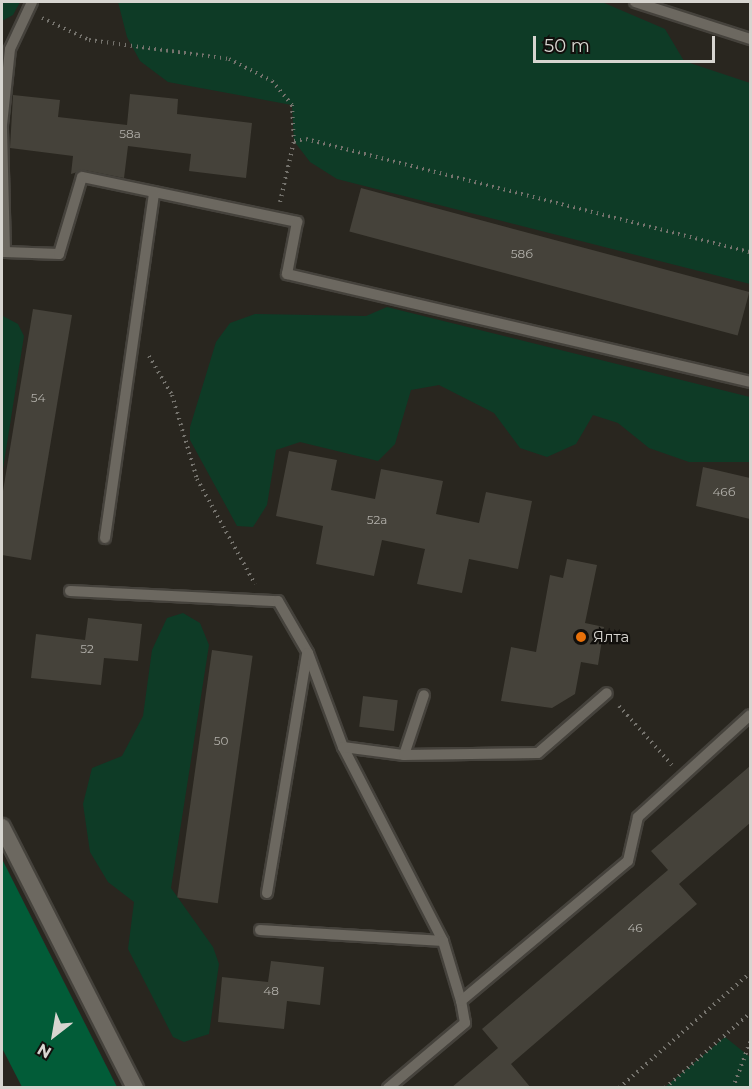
<!DOCTYPE html>
<meta charset="utf-8">
<style>
body{margin:0}
#map{position:relative;width:752px;height:1089px;overflow:hidden;background:#29261f;font-family:Montserrat,sans-serif}
div>[style]{position:absolute}
[style*='--x']{left:calc(var(--x)*1px);top:calc(var(--y)*1px);width:calc(var(--w)*1px);rotate:calc(var(--a)*1deg)}
.green>*{inset:0;background:#0e3b26}
.forest>*{inset:0;background:#025c38}
.building>*{inset:0;background:#45423a;transform-origin:0 0}
.path>*{height:4px;margin-top:-2px;transform-origin:0;background:repeating-linear-gradient(90deg,#75736d 0 1.5px,transparent 0 6px)}
.roads{filter:drop-shadow(2px 0 #45423c) drop-shadow(-2px 0 #45423c) drop-shadow(0 2px #45423c) drop-shadow(0 -2px #45423c)}
.service>*{height:10px;margin:-5px;padding:0 5px;transform-origin:5px;border-radius:5px;background:#6c6860}
.tertiary>*{height:16px;margin:-8px;padding:0 8px;transform-origin:8px;border-radius:8px;background:#6c6860}
.dots>*{width:16px;height:16px;translate:-50% -50%;box-sizing:border-box;border:3px solid #110f0c;border-radius:50%}
span{translate:-50% -50%;white-space:nowrap;text-align:center;line-height:1.15;-webkit-text-stroke:4.5px #110f0c;paint-order:stroke}
.number-label{font-size:12px;color:#b2b0aa}
.number-label span{-webkit-text-stroke-width:0}
.poi-label{font-size:15px;color:#d7d5d0}
.left{translate:0 -50%;text-align:left}
.frame{position:absolute;inset:0;border:3px solid #d7d5d0;pointer-events:none}
.north{position:absolute;left:24px;top:1005px;width:60px;height:60px;-webkit-text-stroke:4px #110f0c;paint-order:stroke;rotate:211deg;font-size:16px;font-weight:700;line-height:24px;text-align:center;color:#d7d5d0}
.north::after{content:'';display:block;margin:auto;width:21px;height:27px;background:#d7d5d0;clip-path:polygon(50% 0,100% 100%,50% 72%,0 100%)}
.scale{position:absolute;left:533px;top:36px;width:182px;height:27px;box-sizing:border-box;border:3px solid #d7d5d0;border-top:0;padding-left:8px;font-size:18px;line-height:21px;white-space:nowrap;color:#d7d5d0;-webkit-text-stroke:4px #110f0c;paint-order:stroke}
</style>
<div id="map">
<div class="green">
<div style="clip-path:polygon(2px 2px,20px 2px,13px 15px,2px 21px)"></div>
<div style="clip-path:polygon(118px 2px,602px 2px,665px 29px,684px 61px,750px 83px,750px 284px,337px 179px,310px 162px,294px 141px,292px 105px,168px 82px,140px 61px,127px 37px)"></div>
<div style="clip-path:polygon(387px 307px,750px 397px,750px 462px,689px 462px,649px 448px,618px 423px,593px 415px,576px 444px,547px 457px,520px 448px,494px 413px,439px 385px,411px 390px,395px 444px,378px 461px,300px 442px,276px 450px,267px 505px,253px 527px,237px 526px,190px 440px,190px 427px,216px 342px,230px 323px,255px 314px,366px 316px)"></div>
<div style="clip-path:polygon(3px 316px,18px 324px,24px 336px,2px 475px)"></div>
<div style="clip-path:polygon(183px 613px,200px 623px,209px 645px,171px 888px,213px 947px,219px 964px,209px 1034px,184px 1042px,173px 1037px,128px 949px,134px 902px,108px 882px,90px 852px,83px 804px,92px 768px,122px 756px,143px 716px,152px 650px,167px 618px)"></div>
<div style="clip-path:polygon(725px 1037px,750px 1057px,750px 1087px,665px 1087px)"></div>
</div>
<div class="forest">
<div style="clip-path:polygon(2px 859px,117px 1087px,22px 1087px,2px 1048px)"></div>
</div>
<div class="building">
<div style="clip-path:polygon(130px 94px,178px 99px,177px 114px,252px 123px,246px 178px,189px 171px,191px 154px,128px 146px,124px 178px,84px 170px,71px 174px,73px 156px,10px 148px,13px 95px,60px 100px,58px 117px,127px 125px)"></div>
<div style="left:361px;top:188px;width:402px;height:45px;rotate:15deg"></div>
<div style="clip-path:polygon(33px 309px,72px 315px,31px 560px,2px 555px,2px 497px)"></div>
<div style="clip-path:polygon(289px 451px,337px 460px,331px 490px,375px 499px,381px 469px,443px 481px,436px 514px,479px 523px,486px 492px,532px 501px,518px 569px,469px 559px,462px 593px,417px 584px,425px 549px,382px 540px,374px 576px,316px 564px,323px 526px,276px 516px)"></div>
<div style="clip-path:polygon(703px 467px,750px 478px,750px 519px,696px 506px)"></div>
<div style="clip-path:polygon(567px 559px,597px 565px,585px 623px,604px 627px,598px 665px,581px 662px,575px 694px,552px 708px,501px 701px,511px 647px,536px 652px,550px 575px,563px 578px)"></div>
<div style="clip-path:polygon(88px 618px,142px 624px,138px 661px,104px 658px,101px 685px,31px 678px,36px 634px,85px 640px)"></div>
<div style="left:212px;top:650px;width:41px;height:250px;rotate:8deg"></div>
<div style="left:363px;top:696px;width:35px;height:31px;rotate:7deg"></div>
<div style="clip-path:polygon(750px 766px,750px 823px,679px 884px,697px 904px,511px 1064px,531px 1088px,451px 1088px,498px 1048px,482px 1029px,668px 870px,651px 851px)"></div>
<div style="clip-path:polygon(271px 961px,324px 967px,320px 1005px,287px 1001px,284px 1029px,218px 1022px,222px 977px,268px 982px)"></div>
</div>
<div class="path">
<div style="--x:42;--y:18;--w:52;--a:25.1"></div>
<div style="--x:89;--y:40;--w:141;--a:7.7"></div>
<div style="--x:229;--y:59;--w:48;--a:27.1"></div>
<div style="--x:272;--y:81;--w:31;--a:50"></div>
<div style="--x:292;--y:105;--w:36;--a:87"></div>
<div style="--x:280;--y:202;--w:63;--a:-77.1"></div>
<div style="--x:294;--y:141;--w:12;--a:-9"></div>
<div style="--x:306;--y:139;--w:458;--a:14.3"></div>
<div style="--x:149;--y:356;--w:45;--a:59.5"></div>
<div style="--x:172;--y:395;--w:88;--a:73.4"></div>
<div style="--x:197;--y:479;--w:120;--a:61.1"></div>
<div style="--x:619;--y:706;--w:79;--a:48.1"></div>
<div style="--x:619;--y:1088;--w:174;--a:-41.3"></div>
<div style="--x:665;--y:1088;--w:113;--a:-41.4"></div>
<div style="--x:733;--y:1088;--w:49;--a:-69.7"></div>
</div>
<div class="roads">
<div class="service">
<div style="--x:635;--y:2;--w:121;--a:17.8"></div>
<div style="--x:2;--y:125;--w:76;--a:-84"></div>
<div style="--x:10;--y:49;--w:52;--a:-64.9"></div>
<div style="--x:2;--y:252;--w:3;--a:0"></div>
<div style="--x:5;--y:252;--w:127;--a:-91.4"></div>
<div style="--x:5;--y:252;--w:54;--a:2.1"></div>
<div style="--x:59;--y:254;--w:80;--a:-73.4"></div>
<div style="--x:82;--y:177;--w:220;--a:11.8"></div>
<div style="--x:297;--y:222;--w:53;--a:100.9"></div>
<div style="--x:287;--y:274;--w:475;--a:13.1"></div>
<div style="--x:105;--y:538;--w:349;--a:-81.9"></div>
<div style="--x:70;--y:591;--w:208;--a:2.8"></div>
<div style="--x:278;--y:601;--w:60;--a:60"></div>
<div style="--x:308;--y:653;--w:100;--a:69.6"></div>
<div style="--x:343;--y:747;--w:218;--a:62.7"></div>
<div style="--x:343;--y:747;--w:62;--a:7.5"></div>
<div style="--x:404;--y:755;--w:63;--a:-71.6"></div>
<div style="--x:404;--y:755;--w:134;--a:-0.9"></div>
<div style="--x:538;--y:753;--w:91;--a:-41"></div>
<div style="--x:267;--y:893;--w:243;--a:-80.5"></div>
<div style="--x:260;--y:930;--w:183;--a:3.4"></div>
<div style="--x:443;--y:941;--w:63;--a:73.3"></div>
<div style="--x:388;--y:1088;--w:101;--a:-40.2"></div>
<div style="--x:465;--y:1023;--w:22;--a:-100"></div>
<div style="--x:461;--y:1001;--w:218;--a:-40"></div>
<div style="--x:628;--y:861;--w:45;--a:-77.2"></div>
<div style="--x:638;--y:817;--w:151;--a:-42.3"></div>
</div>
<div class="tertiary">
<div style="--x:2;--y:827;--w:293;--a:63"></div>
</div>
</div>
<div class="dots">
<div style="left:581px;top:637px;background:#e8710a"></div>
</div>
<div class="number-label">
<span style="left:130px;top:134px">58а</span>
<span style="left:522px;top:254px">58б</span>
<span style="left:38px;top:398px">54</span>
<span style="left:724px;top:492px">46б</span>
<span style="left:377px;top:520px">52а</span>
<span style="left:87px;top:649px">52</span>
<span style="left:221px;top:741px">50</span>
<span style="left:635px;top:928px">46</span>
<span style="left:271px;top:991px">48</span>
</div>
<div class="poi-label">
<span class="left" style="left:593px;top:637px">Ялта</span>
</div>
<div class="frame"></div>
<div class="north">N</div>
<div class="scale">50 m</div>
</div>
